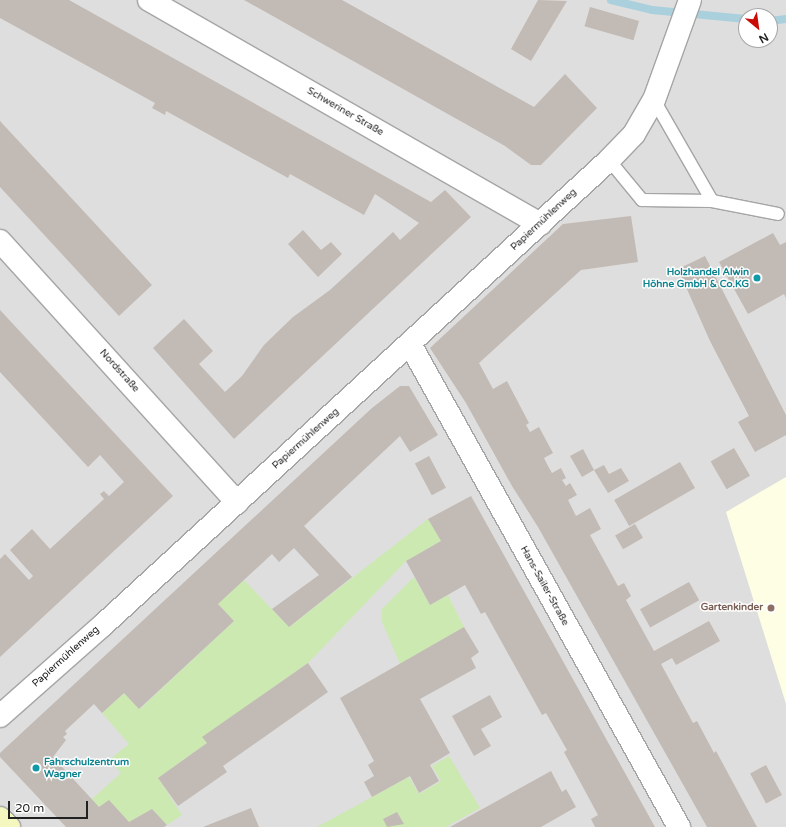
<!DOCTYPE html>
<meta charset="utf-8">
<style>
body{margin:0}
#map{position:relative;width:786px;height:827px;overflow:hidden;background:#f1eee8;font-family:"Varela Round",sans-serif}
div>[style]{position:absolute}
[style*='--x']{left:calc(var(--x)*1px);top:calc(var(--y)*1px);width:calc(var(--w)*1px);rotate:calc(var(--a)*1deg)}
.residential>*{inset:0;background:#dfdede}
.education>*{inset:0;background:#fdfee4}
.grass>*{inset:0;background:#cbe9b0}
.stream>*{height:8px;margin:-4px;padding:0 4px;transform-origin:4px;border-radius:4px;background:#aad0dd}
.building>*{inset:0;background:#c2bab4;transform-origin:0 0}
.roads{filter:drop-shadow(1px 0 #a5a5a5) drop-shadow(-1px 0 #a5a5a5) drop-shadow(0 1px #a5a5a5) drop-shadow(0 -1px #a5a5a5)}
.lane>*{height:12px;margin:-6px;padding:0 6px;transform-origin:6px;border-radius:6px;background:#fff}
.street>*{height:22px;margin:-11px;padding:0 11px;transform-origin:11px;border-radius:11px;background:#fff}
.secondary>*{height:22px;margin:-11px;padding:0 11px;transform-origin:11px;border-radius:11px;background:#f4f8bf}
.dots>*{width:11px;height:11px;translate:-50% -50%;box-sizing:border-box;border:2px solid #fff;border-radius:50%}
span{translate:-50% -50%;white-space:nowrap;text-align:center;line-height:1.15;-webkit-text-stroke:3px #fff;paint-order:stroke}
.street-label{font-size:10px;color:#212121}
.culture-label{font-size:10px;color:#0d838f;font-weight:700}
.right{translate:-100% -50%;text-align:right}
.left{translate:0 -50%;text-align:left}
.education-label{font-size:10px;color:#785e54;font-weight:700}
.north{position:absolute;left:738px;top:8px;width:40px;height:40px;box-sizing:border-box;background:#fff;border:1px solid #a6a6a6;border-radius:50%;rotate:151deg;font-size:11px;font-weight:700;line-height:16px;text-align:center;color:#212121}
.north::after{content:'';display:block;margin:auto;width:14px;height:18px;background:#cb0b07;clip-path:polygon(50% 0,100% 100%,50% 72%,0 100%)}
.scale{position:absolute;left:8px;top:801px;width:80px;height:18px;box-sizing:border-box;border:2px solid #212121;border-top:0;padding-left:5px;font-size:12px;line-height:14px;white-space:nowrap;color:#212121;-webkit-text-stroke:3px #fff;paint-order:stroke}
</style>
<div id="map">
<div class="residential">
<div style="clip-path:polygon(evenodd,0 0,786px 0,786px 827px,0 827px,0 0,746px 16px,770px 16px,770px 40px,746px 40px,746px 16px)"></div>
</div>
<div class="education">
<div style="clip-path:polygon(786px 477px,786px 704px,726px 512px)"></div>
</div>
<div class="grass">
<div style="clip-path:polygon(428px 519px,441px 541px,406px 561px,308px 663px,203px 737px,207px 743px,158px 778px,182px 815px,167px 825px,152px 809px,129px 822px,109px 801px,99px 807px,92px 799px,121px 773px,109px 760px,129px 744px,102px 713px,124px 693px,140px 709px,234px 621px,218px 604px,244px 580px,289px 627px)"></div>
<div style="clip-path:polygon(414px 577px,430px 605px,448px 595px,464px 627px,400px 664px,382px 622px,382px 609px)"></div>
<div style="clip-path:polygon(449px 756px,480px 808px,446px 827px,317px 827px,409px 777px,419px 794px,441px 781px,432px 766px)"></div>
</div>
<div class="stream">
<div style="--x:611;--y:0;--w:42;--a:13.7"></div>
<div style="--x:652;--y:10;--w:94;--a:5.5"></div>
<div style="--x:770;--y:21;--w:16;--a:-7"></div>
</div>
<div class="building">
<div style="clip-path:polygon(0 0,69px 0,431px 202px,445px 190px,471px 217px,234px 439px,153px 348px,184px 319px,213px 351px,199px 364px,225px 392px,242px 376px,264px 345px,293px 317px,330px 290px,393px 232px,400px 240px,419px 223px,375px 194px,364px 215px,290px 174px,288px 178px,166px 111px,165px 115px,152px 108px,155px 103px,0 18px)"></div>
<div style="clip-path:polygon(244px 0,342px 0,534px 107px,565px 74px,597px 108px,541px 165px,531px 165px,505px 146px)"></div>
<div style="clip-path:polygon(538px 0,567px 1px,531px 61px,511px 49px)"></div>
<div style="left:590px;top:7px;width:51px;height:20px;rotate:16deg"></div>
<div style="clip-path:polygon(0 121px,152px 285px,119px 316px,0 187px)"></div>
<div style="clip-path:polygon(631px 216px,638px 262px,581px 270px,479px 363px,493px 389px,507px 381px,529px 423px,526px 425px,530px 432px,539px 427px,553px 453px,544px 458px,548px 466px,552px 473px,561px 468px,566px 478px,562px 480px,566px 486px,570px 483px,577px 495px,568px 500px,576px 516px,590px 508px,601px 529px,590px 535px,618px 586px,624px 583px,631px 596px,626px 600px,654px 651px,709px 621px,720px 641px,676px 665px,672px 658px,661px 664px,693px 723px,697px 721px,714px 753px,716px 751px,757px 827px,707px 827px,538px 527px,512px 486px,466px 403px,430px 348px,563px 224px)"></div>
<div style="clip-path:polygon(303px 230px,321px 250px,331px 242px,342px 254px,318px 277px,288px 244px)"></div>
<div style="clip-path:polygon(773px 233px,780px 245px,786px 242px,786px 298px,784px 294px,748px 314px,719px 262px)"></div>
<div style="clip-path:polygon(705px 256px,786px 415px,786px 435px,755px 452px,738px 422px,749px 416px,710px 341px,678px 269px)"></div>
<div style="clip-path:polygon(0 310px,173px 496px,0 657px,0 559px,5px 554px,29px 580px,33px 576px,10px 550px,32px 529px,50px 549px,104px 499px,100px 494px,104px 491px,109px 496px,124px 482px,100px 455px,88px 467px,0 372px)"></div>
<div style="clip-path:polygon(400px 386px,409px 386px,438px 435px,410px 452px,400px 436px,304px 526px,352px 577px,289px 627px,272px 609px,319px 575px,294px 548px,279px 562px,272px 554px,218px 604px,234px 621px,139px 709px,124px 693px,102px 713px,94px 704px,65px 731px,67px 734px,63px 737px,66px 740px,53px 757px,99px 807px,109px 800px,129px 822px,152px 809px,167px 825px,164px 827px,66px 827px,0 757px,0 753px,372px 408px)"></div>
<div style="left:734px;top:448px;width:32px;height:27px;rotate:60deg"></div>
<div style="clip-path:polygon(583px 449px,594px 470px,604px 465px,609px 474px,621px 468px,629px 481px,608px 493px,594px 470px,582px 477px,570px 456px)"></div>
<div style="left:429px;top:456px;width:36px;height:16px;rotate:62deg"></div>
<div style="left:680px;top:462px;width:30px;height:76px;rotate:60deg"></div>
<div style="clip-path:polygon(471px 496px,559px 654px,655px 827px,595px 827px,591px 819px,598px 815px,564px 752px,567px 750px,546px 713px,542px 715px,485px 612px,481px 614px,465px 585px,430px 605px,406px 561px,441px 541px,428px 519px)"></div>
<div style="left:635px;top:524px;width:16px;height:23px;rotate:60deg"></div>
<div style="left:689px;top:582px;width:21px;height:56px;rotate:61deg"></div>
<div style="clip-path:polygon(464px 627px,479px 652px,471px 658px,476px 668px,420px 699px,450px 753px,430px 765px,439px 781px,419px 793px,410px 776px,372px 797px,364px 782px,374px 776px,368px 765px,374px 761px,340px 698px)"></div>
<div style="clip-path:polygon(308px 663px,328px 692px,223px 766px,227px 772px,178px 806px,158px 778px,207px 743px,202px 737px)"></div>
<div style="clip-path:polygon(490px 695px,502px 717px,481px 729px,491px 746px,474px 756px,452px 716px)"></div>
<div style="left:766px;top:765px;width:34px;height:18px;rotate:62deg"></div>
<div style="clip-path:polygon(551px 771px,562px 792px,566px 789px,576px 807px,541px 827px,450px 827px)"></div>
<div style="clip-path:polygon(251px 808px,259px 827px,203px 827px)"></div>
<div style="clip-path:polygon(397px 812px,404px 824px,387px 827px,383px 819px)"></div>
</div>
<div class="roads">
<div class="lane">
<div style="--x:654;--y:100;--w:116;--a:60.1"></div>
<div style="--x:712;--y:201;--w:67;--a:11.1"></div>
<div style="--x:609;--y:160;--w:52;--a:50.5"></div>
<div style="--x:642;--y:200;--w:70;--a:0.8"></div>
</div>
<div class="street">
<div style="--x:149;--y:0;--w:451;--a:29.8"></div>
<div style="--x:0;--y:241;--w:353;--a:47.8"></div>
<div style="--x:410;--y:344;--w:553;--a:60.88"></div>
<div style="--x:0;--y:716;--w:137;--a:-41.5"></div>
<div style="--x:103;--y:625;--w:687;--a:-42.58"></div>
<div style="--x:609;--y:160;--w:36;--a:-46"></div>
<div style="--x:634;--y:134;--w:39;--a:-60"></div>
<div style="--x:654;--y:100;--w:106;--a:-70.2"></div>
</div>
<div class="secondary">
<div style="--x:0;--y:818;--w:13;--a:45"></div>
</div>
</div>
<div class="dots">
<div style="left:757px;top:278px;background:#0f9aa8"></div>
<div style="left:771px;top:608px;background:#8d6e63"></div>
<div style="left:36px;top:768px;background:#0f9aa8"></div>
</div>
<div class="street-label">
<span style="left:345px;top:112px;rotate:30deg">Schweriner Straße</span>
<span style="left:544px;top:220px;rotate:-43deg">Papiermühlenweg</span>
<span style="left:119px;top:371px;rotate:48deg">Nordstraße</span>
<span style="left:306px;top:439px;rotate:-42deg">Papiermühlenweg</span>
<span style="left:544px;top:586px;rotate:61deg">Hans-Sailer-Straße</span>
<span style="left:66px;top:657px;rotate:-42deg">Papiermühlenweg</span>
</div>
<div class="culture-label">
<span class="right" style="left:749px;top:278px">Holzhandel Alwin<br>Höhne GmbH &amp; Co.KG</span>
<span class="left" style="left:44px;top:768px">Fahrschulzentrum<br>Wagner</span>
</div>
<div class="education-label">
<span class="right" style="left:763px;top:608px">Gartenkinder</span>
</div>
<div class="north">N</div>
<div class="scale">20 m</div>
</div>
